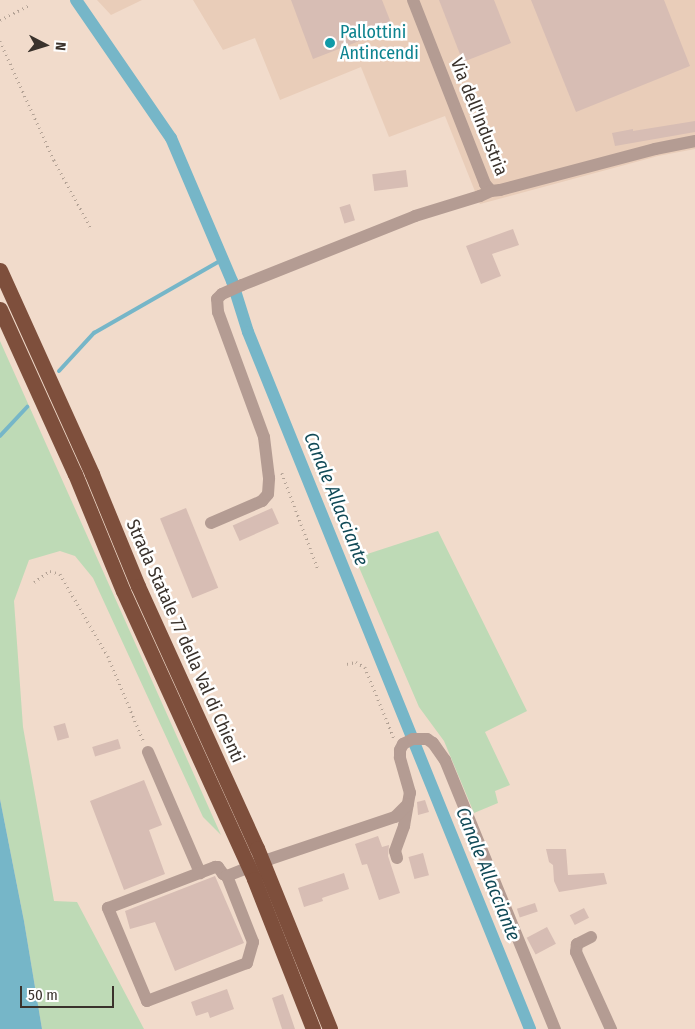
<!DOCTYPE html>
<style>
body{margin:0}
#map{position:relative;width:695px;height:1029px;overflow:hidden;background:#f1dbcb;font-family:"Fira Sans Condensed",sans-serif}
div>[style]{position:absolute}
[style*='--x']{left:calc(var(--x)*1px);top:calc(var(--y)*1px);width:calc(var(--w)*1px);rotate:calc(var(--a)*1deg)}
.built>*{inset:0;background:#e9cdb9}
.green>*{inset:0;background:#bedab6}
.water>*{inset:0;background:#76b6c8}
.stream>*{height:4px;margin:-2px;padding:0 2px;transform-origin:2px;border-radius:2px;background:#76b6c8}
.canal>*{height:12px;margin:-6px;padding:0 6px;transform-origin:6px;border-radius:6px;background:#76b6c8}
.building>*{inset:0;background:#d7bdb4;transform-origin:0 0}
.path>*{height:2.5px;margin-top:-1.25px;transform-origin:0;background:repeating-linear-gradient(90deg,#b3a295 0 1px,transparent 0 5px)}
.minor>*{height:12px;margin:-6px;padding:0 6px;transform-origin:6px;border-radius:6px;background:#b49c93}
.highway>*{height:15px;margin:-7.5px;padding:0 7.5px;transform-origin:7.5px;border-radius:7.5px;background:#7e4f3c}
.dots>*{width:14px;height:14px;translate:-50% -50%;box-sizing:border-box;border:2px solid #fff;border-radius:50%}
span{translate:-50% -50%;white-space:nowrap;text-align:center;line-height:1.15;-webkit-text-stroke:5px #fff;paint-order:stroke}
.culture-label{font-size:18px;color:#0d838f}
.left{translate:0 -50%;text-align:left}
.street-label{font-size:18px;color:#3a322c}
.water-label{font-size:19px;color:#114a57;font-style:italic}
.north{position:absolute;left:20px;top:20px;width:50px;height:50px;-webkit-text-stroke:4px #fff;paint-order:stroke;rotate:95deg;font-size:14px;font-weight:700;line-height:20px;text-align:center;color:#3a322c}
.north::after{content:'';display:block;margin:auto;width:18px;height:22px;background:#3a322c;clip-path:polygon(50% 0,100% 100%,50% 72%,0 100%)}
.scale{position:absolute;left:20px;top:986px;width:94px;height:22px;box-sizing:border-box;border:2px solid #3a322c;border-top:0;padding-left:6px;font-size:15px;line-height:18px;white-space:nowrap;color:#3a322c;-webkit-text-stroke:4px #fff;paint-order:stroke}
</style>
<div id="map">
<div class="built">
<div style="clip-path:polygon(97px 0,142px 0,111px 15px)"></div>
<div style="clip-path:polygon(193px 0,695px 0,695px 149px,658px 156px,480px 204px,445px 116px,389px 137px,361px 67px,280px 100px,255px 38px,223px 50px)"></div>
</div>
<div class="green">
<div style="clip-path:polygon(0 341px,221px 835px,203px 817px,93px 578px,75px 556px,60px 551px,29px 560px,14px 601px,23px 727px,54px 901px,77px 902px,144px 1029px,42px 1029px,24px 921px,0 799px)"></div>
<div style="clip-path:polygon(438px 531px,527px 711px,485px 732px,510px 785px,495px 791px,498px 803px,474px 813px,444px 741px,419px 707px,355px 558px)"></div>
</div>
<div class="water">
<div style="clip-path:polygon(0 799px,24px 921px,42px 1029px,0 1029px)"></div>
</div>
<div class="stream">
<div style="--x:59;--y:371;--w:52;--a:-47.4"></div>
<div style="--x:94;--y:333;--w:149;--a:-29.8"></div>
<div style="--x:0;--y:436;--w:40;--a:-47"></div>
</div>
<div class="canal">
<div style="--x:76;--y:0;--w:168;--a:55.5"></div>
<div style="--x:171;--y:138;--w:155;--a:66.9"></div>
<div style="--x:232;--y:281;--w:53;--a:72.6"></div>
<div style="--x:248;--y:332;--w:752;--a:67.97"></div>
</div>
<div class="building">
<div style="clip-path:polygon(291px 0,382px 0,393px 28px,313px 59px)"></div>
<div style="clip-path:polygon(439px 0,494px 0,511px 43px,463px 62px)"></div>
<div style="clip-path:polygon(531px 0,664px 0,690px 66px,576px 112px)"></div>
<div style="clip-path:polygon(695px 121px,695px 132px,615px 146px,612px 133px,633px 129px,633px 131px)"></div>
<div style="left:406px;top:170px;width:17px;height:34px;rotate:83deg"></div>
<div style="left:350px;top:204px;width:17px;height:11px;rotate:73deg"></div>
<div style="clip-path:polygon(513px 229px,519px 245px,492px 254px,501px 276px,481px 284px,466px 246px)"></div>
<div style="left:186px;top:508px;width:86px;height:28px;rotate:68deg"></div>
<div style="left:272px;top:508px;width:17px;height:43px;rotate:66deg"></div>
<div style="left:65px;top:723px;width:15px;height:12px;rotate:74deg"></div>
<div style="left:118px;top:739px;width:10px;height:27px;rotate:73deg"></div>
<div style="clip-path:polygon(144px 780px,162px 825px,149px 830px,165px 874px,124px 890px,90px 801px)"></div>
<div style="clip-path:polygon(425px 800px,429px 812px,418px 815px,417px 802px)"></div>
<div style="clip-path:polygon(378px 836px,382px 847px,389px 845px,388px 856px,400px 893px,379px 900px,367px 864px,362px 865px,355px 844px)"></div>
<div style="clip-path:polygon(546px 849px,566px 849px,568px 875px,604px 873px,607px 884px,559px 892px,554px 881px,553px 865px,549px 862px)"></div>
<div style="left:423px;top:853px;width:23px;height:15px;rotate:75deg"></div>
<div style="clip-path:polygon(344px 873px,349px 889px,322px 898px,323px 901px,304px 907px,298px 888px)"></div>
<div style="clip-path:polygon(215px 876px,244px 943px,175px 971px,155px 922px,130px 929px,125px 911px)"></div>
<div style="left:535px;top:903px;width:9px;height:19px;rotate:72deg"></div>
<div style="left:584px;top:908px;width:11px;height:16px;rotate:63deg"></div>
<div style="left:547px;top:927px;width:19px;height:23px;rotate:62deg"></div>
<div style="clip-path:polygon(227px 989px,234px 1009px,210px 1018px,208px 1012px,196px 1016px,191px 1002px)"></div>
<div style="clip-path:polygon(283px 994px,295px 1029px,282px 1029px,272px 998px)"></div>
</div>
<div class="path">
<div style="--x:0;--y:20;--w:33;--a:-27"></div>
<div style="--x:0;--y:41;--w:131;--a:65.6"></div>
<div style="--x:54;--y:160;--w:77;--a:61.4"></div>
<div style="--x:282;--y:473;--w:103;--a:69.4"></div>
<div style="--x:34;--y:582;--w:19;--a:-35"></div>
<div style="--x:50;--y:571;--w:10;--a:17"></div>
<div style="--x:60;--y:574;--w:95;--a:59.7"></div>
<div style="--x:108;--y:656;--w:93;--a:67.3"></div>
<div style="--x:347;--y:664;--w:9;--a:-13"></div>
<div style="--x:356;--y:662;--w:10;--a:29"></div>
<div style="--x:365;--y:667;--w:77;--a:67.8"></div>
</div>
<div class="minor">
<div style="--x:413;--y:0;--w:198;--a:68.6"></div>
<div style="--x:485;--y:184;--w:9;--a:49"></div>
<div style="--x:491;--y:191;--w:9;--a:-6"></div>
<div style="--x:500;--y:190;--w:160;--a:-14.8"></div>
<div style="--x:655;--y:149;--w:41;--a:-11.3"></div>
<div style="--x:211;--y:523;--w:56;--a:-23.3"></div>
<div style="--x:262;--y:501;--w:9;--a:-49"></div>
<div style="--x:268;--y:494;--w:16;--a:-86"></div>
<div style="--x:269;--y:478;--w:41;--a:-97"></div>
<div style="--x:264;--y:437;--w:133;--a:-110.2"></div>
<div style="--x:218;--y:312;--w:13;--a:-94"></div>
<div style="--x:217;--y:299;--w:7;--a:-45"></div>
<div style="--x:222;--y:294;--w:22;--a:-24"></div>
<div style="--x:242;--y:285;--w:186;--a:-21.7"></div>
<div style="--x:415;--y:216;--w:68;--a:-17.1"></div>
<div style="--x:480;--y:196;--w:12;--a:-24"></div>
<div style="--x:148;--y:752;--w:132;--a:66.7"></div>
<div style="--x:397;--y:858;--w:7;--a:-106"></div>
<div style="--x:395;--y:851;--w:27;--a:-70"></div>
<div style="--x:404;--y:826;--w:34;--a:-80"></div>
<div style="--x:410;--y:793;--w:37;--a:-106"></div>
<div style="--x:400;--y:757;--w:7;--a:-90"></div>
<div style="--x:400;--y:750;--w:7;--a:-63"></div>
<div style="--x:403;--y:744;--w:11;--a:-27"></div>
<div style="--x:413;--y:739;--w:14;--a:0"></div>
<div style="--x:427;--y:739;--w:7;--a:34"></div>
<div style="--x:433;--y:743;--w:21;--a:55"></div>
<div style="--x:445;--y:760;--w:291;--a:67.8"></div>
<div style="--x:215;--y:867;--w:3;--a:0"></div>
<div style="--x:218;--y:867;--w:9;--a:54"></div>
<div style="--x:223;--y:874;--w:4;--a:27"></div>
<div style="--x:227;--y:876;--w:71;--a:68.5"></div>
<div style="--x:253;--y:942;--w:22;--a:106"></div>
<div style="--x:247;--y:963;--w:107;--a:159.2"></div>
<div style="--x:147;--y:1001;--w:101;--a:-112.8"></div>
<div style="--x:108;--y:908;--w:115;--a:-21"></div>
<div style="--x:227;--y:876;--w:46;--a:-21.6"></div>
<div style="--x:270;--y:859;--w:132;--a:-18.6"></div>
<div style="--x:395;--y:817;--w:18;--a:-45"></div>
<div style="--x:591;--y:937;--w:16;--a:153"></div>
<div style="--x:577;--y:944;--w:8;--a:97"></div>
<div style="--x:576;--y:952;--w:85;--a:65.6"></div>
</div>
<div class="highway">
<div style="--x:0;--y:270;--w:224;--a:65.7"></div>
<div style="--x:92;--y:474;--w:121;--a:67.7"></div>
<div style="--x:138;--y:586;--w:288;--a:65.6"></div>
<div style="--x:257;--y:848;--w:195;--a:68"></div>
<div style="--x:0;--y:309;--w:181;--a:65.6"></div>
<div style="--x:75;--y:474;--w:126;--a:67.7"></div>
<div style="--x:123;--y:591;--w:316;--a:65.5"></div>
<div style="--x:254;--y:879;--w:161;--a:68.5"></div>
</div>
<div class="dots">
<div style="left:330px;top:43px;background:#0f9aa8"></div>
</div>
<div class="culture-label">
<span class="left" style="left:340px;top:43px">Pallottini<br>Antincendi</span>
</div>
<div class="street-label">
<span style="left:479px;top:117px;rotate:68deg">Via dell'Industria</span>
<span style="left:185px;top:641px;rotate:66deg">Strada Statale 77 della Val di Chienti</span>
</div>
<div class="water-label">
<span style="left:336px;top:499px;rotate:68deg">Canale Allacciante</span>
<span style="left:488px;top:874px;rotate:68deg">Canale Allacciante</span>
</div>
<div class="north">N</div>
<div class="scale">50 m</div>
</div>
